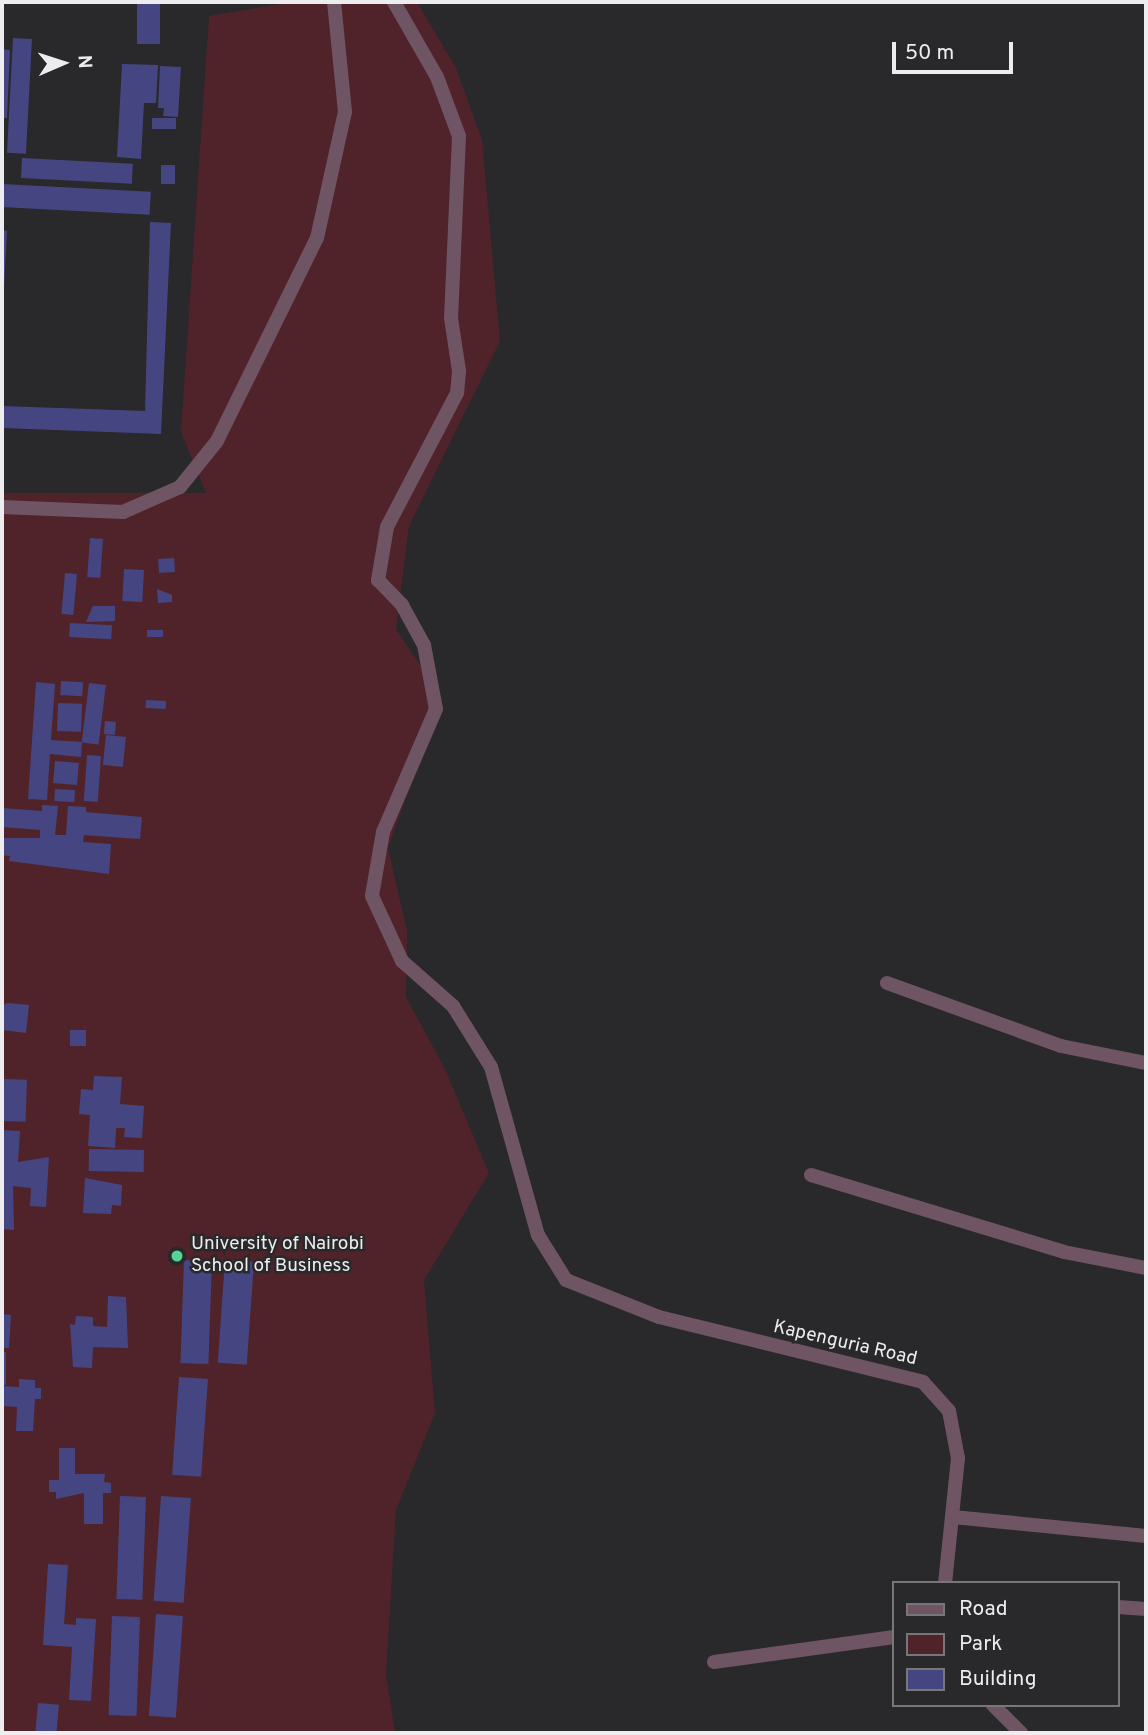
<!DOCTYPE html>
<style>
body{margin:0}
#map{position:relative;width:1148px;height:1735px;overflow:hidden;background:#29282a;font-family:Overpass,sans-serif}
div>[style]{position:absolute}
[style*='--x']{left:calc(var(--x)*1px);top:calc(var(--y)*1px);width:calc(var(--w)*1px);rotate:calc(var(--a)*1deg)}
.green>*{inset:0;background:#50232a}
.building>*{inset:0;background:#454681;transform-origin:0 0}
.street>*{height:14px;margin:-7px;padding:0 7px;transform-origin:7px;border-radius:7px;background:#6f5464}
.dots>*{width:19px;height:19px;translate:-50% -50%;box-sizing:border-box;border:4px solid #29282a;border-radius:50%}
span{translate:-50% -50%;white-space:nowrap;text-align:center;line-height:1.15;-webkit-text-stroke:5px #29282a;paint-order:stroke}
.poi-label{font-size:19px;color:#edecee}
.left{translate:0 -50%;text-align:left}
.street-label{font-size:19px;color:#edecee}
.frame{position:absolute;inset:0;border:4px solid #edecee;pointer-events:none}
.legend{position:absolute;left:892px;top:1581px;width:228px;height:126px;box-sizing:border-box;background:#29282a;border:2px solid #777678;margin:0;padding:9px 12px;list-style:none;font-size:21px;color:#edecee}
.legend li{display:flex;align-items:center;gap:14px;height:35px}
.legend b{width:35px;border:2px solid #777678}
.north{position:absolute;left:28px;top:28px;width:70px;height:70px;-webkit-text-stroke:5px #29282a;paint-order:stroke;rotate:87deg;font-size:19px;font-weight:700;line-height:28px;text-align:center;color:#edecee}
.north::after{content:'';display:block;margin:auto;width:24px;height:32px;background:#edecee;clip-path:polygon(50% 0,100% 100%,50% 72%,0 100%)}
.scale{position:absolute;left:892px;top:42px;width:121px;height:32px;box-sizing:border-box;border:4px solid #edecee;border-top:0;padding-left:9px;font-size:21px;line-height:24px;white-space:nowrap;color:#edecee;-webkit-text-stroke:5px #29282a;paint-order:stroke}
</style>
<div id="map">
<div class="green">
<div style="clip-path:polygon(291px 2px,417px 2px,456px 68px,482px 140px,500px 341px,409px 526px,396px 629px,442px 698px,388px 848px,407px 931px,406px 997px,445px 1069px,489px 1173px,424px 1280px,435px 1413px,396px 1510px,386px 1675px,395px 1733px,2px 1733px,2px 493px,206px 493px,181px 432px,209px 16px)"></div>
</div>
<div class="building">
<div style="left:137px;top:2px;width:23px;height:42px"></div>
<div style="left:13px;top:38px;width:19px;height:115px;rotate:3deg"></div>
<div style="clip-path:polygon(2px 49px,10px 50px,7px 118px,2px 118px)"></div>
<div style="clip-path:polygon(122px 64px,158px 65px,156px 103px,144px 103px,141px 159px,117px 157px)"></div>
<div style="clip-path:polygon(160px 66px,181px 67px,178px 117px,163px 116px,164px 108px,158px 108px)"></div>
<div style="left:152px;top:118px;width:24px;height:11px"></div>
<div style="left:22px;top:158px;width:111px;height:20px;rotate:3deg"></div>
<div style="left:161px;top:165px;width:14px;height:19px"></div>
<div style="left:2px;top:184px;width:149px;height:23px;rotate:3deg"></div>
<div style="clip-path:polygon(150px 222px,171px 223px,161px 434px,2px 428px,2px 406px,145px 411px)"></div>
<div style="clip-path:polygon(2px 230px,7px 231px,4px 289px,2px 289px)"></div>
<div style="left:90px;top:538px;width:13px;height:39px;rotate:4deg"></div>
<div style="left:174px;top:558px;width:14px;height:16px;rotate:86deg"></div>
<div style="left:124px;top:569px;width:20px;height:32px;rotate:3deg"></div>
<div style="left:65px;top:573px;width:12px;height:41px;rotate:5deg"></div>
<div style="clip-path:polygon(157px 589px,172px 595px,172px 602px,158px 603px)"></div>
<div style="clip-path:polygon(93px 606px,115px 606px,115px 621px,86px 622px)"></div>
<div style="left:70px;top:623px;width:42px;height:14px;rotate:3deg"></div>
<div style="left:147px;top:630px;width:16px;height:7px"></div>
<div style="left:61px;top:681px;width:22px;height:14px;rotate:3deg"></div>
<div style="clip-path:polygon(36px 682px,55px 684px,51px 740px,82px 742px,81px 757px,50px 754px,47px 800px,28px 799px)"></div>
<div style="left:89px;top:683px;width:17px;height:60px;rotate:7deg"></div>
<div style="left:146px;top:700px;width:20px;height:8px;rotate:3deg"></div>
<div style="left:58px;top:703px;width:24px;height:28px;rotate:2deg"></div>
<div style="left:105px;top:721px;width:11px;height:13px;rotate:5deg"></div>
<div style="left:106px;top:735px;width:20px;height:30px;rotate:6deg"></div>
<div style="left:87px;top:755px;width:14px;height:46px;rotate:4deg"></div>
<div style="left:55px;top:761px;width:24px;height:22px;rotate:5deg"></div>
<div style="left:55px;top:789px;width:20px;height:12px;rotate:3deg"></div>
<div style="clip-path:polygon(42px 805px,58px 806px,55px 835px,66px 835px,68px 806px,86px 807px,86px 812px,142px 817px,140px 839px,84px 835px,83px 842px,111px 844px,109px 874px,9px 861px,10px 856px,2px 855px,2px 838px,40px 838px,40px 830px,2px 827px,2px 808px,42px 811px)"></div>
<div style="clip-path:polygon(7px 1003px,29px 1005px,26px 1033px,2px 1030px,2px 1006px)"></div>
<div style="left:70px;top:1030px;width:16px;height:16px"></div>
<div style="clip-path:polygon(94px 1076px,122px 1077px,120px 1104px,144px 1106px,142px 1138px,124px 1137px,125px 1128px,116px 1128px,115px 1148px,88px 1146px,90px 1115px,79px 1114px,81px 1089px,93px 1090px)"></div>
<div style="left:4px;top:1079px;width:23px;height:42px;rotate:2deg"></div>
<div style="clip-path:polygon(2px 1130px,20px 1131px,18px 1162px,49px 1157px,46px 1207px,30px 1206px,31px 1188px,13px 1186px,14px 1230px,2px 1229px)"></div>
<div style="left:89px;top:1149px;width:55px;height:22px;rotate:1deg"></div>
<div style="clip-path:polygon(85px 1178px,122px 1185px,121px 1206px,112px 1205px,111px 1214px,83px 1213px)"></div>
<div style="left:184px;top:1260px;width:28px;height:103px;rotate:2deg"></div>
<div style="left:225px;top:1260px;width:29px;height:103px;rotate:4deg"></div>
<div style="clip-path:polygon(108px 1296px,126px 1297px,128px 1348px,93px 1347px,92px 1368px,73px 1367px,70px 1324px,75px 1325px,76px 1316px,93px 1317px,93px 1326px,107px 1327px)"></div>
<div style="clip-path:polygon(2px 1314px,11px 1315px,9px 1348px,2px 1348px)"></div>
<div style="left:2px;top:1352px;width:4px;height:33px"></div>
<div style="left:179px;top:1377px;width:29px;height:98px;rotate:4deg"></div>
<div style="clip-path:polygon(19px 1379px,35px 1380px,35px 1388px,41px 1388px,41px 1399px,35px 1399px,33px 1431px,16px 1431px,17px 1407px,2px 1406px,2px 1386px,19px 1387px)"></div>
<div style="clip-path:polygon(59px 1448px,75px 1448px,75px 1474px,105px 1474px,104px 1482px,111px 1483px,111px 1493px,103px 1493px,103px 1524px,84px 1524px,84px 1493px,56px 1499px,56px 1492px,49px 1492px,49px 1480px,59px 1480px)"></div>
<div style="left:120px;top:1496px;width:26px;height:103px;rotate:2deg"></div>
<div style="left:161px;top:1496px;width:30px;height:105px;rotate:4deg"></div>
<div style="clip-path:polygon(48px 1564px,68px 1565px,64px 1624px,76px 1625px,76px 1618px,96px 1619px,91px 1701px,69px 1700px,72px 1647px,43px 1645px)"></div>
<div style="left:156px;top:1614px;width:27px;height:102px;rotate:4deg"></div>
<div style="left:112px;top:1616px;width:28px;height:99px;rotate:2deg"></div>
<div style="left:38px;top:1703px;width:21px;height:30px;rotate:5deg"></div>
</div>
<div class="street">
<div style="--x:394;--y:2;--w:86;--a:60.2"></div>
<div style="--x:437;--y:77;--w:63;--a:69.6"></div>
<div style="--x:459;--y:136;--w:182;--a:92.5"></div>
<div style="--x:451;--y:318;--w:54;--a:81.4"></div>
<div style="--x:459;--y:371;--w:22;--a:95"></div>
<div style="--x:457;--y:393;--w:151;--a:117.6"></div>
<div style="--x:387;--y:527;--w:54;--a:99.6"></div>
<div style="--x:378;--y:580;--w:35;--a:46"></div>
<div style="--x:402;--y:605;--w:46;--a:61.2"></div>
<div style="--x:424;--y:645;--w:65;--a:79.4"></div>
<div style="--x:436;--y:709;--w:134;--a:113.3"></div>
<div style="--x:383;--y:832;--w:65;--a:99.8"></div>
<div style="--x:372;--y:896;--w:72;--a:65.2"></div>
<div style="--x:402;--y:961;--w:68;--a:41.4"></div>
<div style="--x:453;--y:1006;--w:72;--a:58.1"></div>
<div style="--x:491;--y:1067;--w:174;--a:74.4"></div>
<div style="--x:538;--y:1235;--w:53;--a:58.1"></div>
<div style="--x:566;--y:1280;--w:100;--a:21.7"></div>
<div style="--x:659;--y:1317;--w:272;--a:13.8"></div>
<div style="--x:923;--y:1382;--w:39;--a:48"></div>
<div style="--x:949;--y:1411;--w:48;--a:79.2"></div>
<div style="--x:958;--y:1458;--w:126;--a:95.9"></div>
<div style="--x:2;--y:507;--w:121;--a:2.4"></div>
<div style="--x:123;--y:512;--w:62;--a:-23.7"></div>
<div style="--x:180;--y:487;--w:59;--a:-51.2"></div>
<div style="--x:217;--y:441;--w:226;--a:-63.8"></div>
<div style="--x:317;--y:238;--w:129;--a:-77.5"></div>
<div style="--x:345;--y:112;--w:111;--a:-95.7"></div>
<div style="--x:887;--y:983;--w:185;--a:19.9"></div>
<div style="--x:1061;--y:1046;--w:87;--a:11.3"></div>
<div style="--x:811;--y:1175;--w:264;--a:16.9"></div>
<div style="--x:1064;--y:1252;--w:84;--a:11"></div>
<div style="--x:953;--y:1517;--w:194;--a:5.6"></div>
<div style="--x:1118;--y:1607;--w:28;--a:4"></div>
<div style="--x:714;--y:1662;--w:182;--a:-7.9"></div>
<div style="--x:993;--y:1705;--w:40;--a:45"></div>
</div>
<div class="dots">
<div style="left:177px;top:1256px;background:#54d395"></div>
</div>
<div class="poi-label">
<span class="left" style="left:191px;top:1256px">University of Nairobi<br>School of Business</span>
</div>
<div class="street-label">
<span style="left:845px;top:1344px;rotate:13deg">Kapenguria Road</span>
</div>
<div class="frame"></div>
<ul class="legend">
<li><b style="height:9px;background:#6f5464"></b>Road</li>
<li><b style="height:19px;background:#50232a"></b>Park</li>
<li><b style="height:19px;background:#454681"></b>Building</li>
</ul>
<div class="north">N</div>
<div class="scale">50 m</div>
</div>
